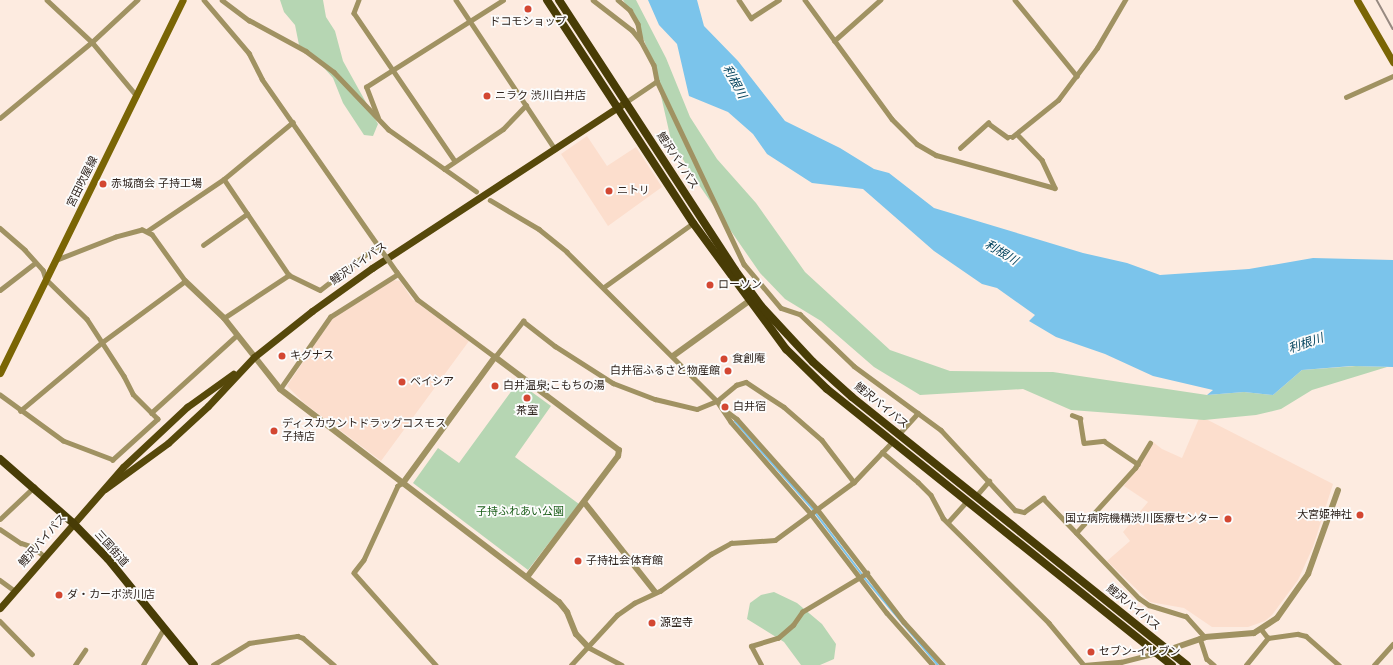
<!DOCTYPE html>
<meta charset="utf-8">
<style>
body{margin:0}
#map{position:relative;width:1393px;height:665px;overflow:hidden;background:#fdebe0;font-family:"Fira Sans","Noto Sans JP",sans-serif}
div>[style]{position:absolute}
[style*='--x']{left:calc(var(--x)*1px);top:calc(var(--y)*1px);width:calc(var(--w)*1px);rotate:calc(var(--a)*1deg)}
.built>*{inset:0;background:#fcdecd}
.green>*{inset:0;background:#b6d6b3}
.water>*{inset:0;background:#7bc4eb}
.stream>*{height:1.5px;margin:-0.75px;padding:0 0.75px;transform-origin:0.75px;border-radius:0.75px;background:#7bc4eb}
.minor>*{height:4.5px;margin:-2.25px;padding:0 2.25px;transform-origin:2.25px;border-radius:2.25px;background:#a09262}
.tertiary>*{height:6px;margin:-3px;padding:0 3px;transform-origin:3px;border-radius:3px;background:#a09262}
.secondary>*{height:7px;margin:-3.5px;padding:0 3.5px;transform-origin:3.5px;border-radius:3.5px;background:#7a6505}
.primary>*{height:7px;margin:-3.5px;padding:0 3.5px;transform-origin:3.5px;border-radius:3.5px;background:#56480a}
.trunk>*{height:8px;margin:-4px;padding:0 4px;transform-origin:4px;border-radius:4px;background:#483c06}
.rail>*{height:1.5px;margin:-0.75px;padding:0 0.75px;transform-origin:0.75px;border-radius:0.75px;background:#978980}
.minor-bridge>*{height:4.5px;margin:-2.25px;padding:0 2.25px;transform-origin:2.25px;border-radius:2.25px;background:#a09262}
.dots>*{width:11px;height:11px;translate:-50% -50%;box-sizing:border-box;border:2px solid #fcfcfc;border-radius:50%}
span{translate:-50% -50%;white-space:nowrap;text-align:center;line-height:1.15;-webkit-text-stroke:3.5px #fcfcfc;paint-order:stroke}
.poi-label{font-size:11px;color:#2e231d}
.left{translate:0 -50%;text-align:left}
.right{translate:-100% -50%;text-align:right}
.street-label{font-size:11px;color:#2e231d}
.park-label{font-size:11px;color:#1a5d18}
.water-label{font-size:12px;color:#04445e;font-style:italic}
</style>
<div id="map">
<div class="built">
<div style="clip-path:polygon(587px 136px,607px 166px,636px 147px,662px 187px,608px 226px,561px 154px)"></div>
<div style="clip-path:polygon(392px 280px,400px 281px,412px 299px,469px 341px,381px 461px,304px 403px,287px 386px,331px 320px,351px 304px)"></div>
<div style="clip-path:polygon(1200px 416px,1333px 484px,1313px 547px,1298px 580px,1272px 615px,1265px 621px,1248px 627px,1212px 627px,1184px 608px,1150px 602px,1107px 561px,1130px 541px,1123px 532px,1148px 502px,1124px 486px,1153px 442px,1162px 449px,1182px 458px)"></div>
</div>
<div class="green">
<div style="clip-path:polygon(280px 0,323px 0,326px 17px,335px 31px,343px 61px,378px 124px,373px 136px,364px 135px,343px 103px,333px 78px,308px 50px,299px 45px,295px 25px,284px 12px)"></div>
<div style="clip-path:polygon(623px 0,636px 0,666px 58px,690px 117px,717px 159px,756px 203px,805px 272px,890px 350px,950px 371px,1053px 372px,1207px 395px,1244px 392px,1273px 395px,1302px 370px,1356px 366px,1387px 367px,1312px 390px,1281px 409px,1256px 415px,1204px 420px,1071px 410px,1023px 389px,920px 395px,874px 367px,821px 321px,785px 299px,760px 273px,697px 182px,671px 140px,654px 65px,636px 21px)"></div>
<div style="clip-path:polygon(518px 382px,551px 406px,515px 457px,579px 504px,528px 570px,413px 483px,438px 448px,459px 463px)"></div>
<div style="clip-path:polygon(774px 592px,797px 603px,822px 624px,836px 644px,834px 659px,820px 665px,801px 665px,784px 642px,747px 619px,750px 603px,761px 595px)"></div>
</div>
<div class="water">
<div style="clip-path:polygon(648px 0,697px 0,704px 26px,738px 61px,785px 121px,840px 148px,874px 169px,889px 173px,934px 208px,1083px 253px,1127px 263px,1160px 275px,1249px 269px,1313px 258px,1393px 260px,1393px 367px,1352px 366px,1302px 370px,1273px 395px,1244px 392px,1207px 395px,1213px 390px,1153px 376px,1105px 354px,1056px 337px,1029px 321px,1035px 315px,997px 288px,982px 284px,934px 251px,863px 189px,812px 183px,767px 154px,753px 134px,728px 112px,689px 96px,677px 44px,659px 25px)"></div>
</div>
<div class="stream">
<div style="--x:735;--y:421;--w:116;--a:48.5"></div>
<div style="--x:812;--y:508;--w:83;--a:52.9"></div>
<div style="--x:864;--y:577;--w:115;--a:49.9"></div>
</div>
<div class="minor">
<div style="--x:47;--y:0;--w:62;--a:43"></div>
<div style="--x:92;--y:42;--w:70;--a:50.2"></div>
<div style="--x:204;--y:0;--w:70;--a:49.7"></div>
<div style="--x:249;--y:53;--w:29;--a:63"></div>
<div style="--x:262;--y:79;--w:206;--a:55.1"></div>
<div style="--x:222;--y:0;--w:34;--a:37"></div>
<div style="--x:249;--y:20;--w:65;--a:28.5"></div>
<div style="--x:306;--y:51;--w:35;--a:37"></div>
<div style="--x:334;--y:72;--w:79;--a:46.5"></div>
<div style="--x:388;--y:129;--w:108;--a:35.2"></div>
<div style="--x:359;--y:0;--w:14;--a:111"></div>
<div style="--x:354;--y:13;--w:179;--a:55.7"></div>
<div style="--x:456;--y:0;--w:179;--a:56.4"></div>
<div style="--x:593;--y:0;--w:49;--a:37.6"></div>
<div style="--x:632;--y:30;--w:14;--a:51"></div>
<div style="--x:641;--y:41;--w:27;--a:62"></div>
<div style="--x:654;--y:65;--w:16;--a:79"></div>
<div style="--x:657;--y:81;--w:203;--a:64.6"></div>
<div style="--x:744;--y:264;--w:57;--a:49.9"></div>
<div style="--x:781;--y:308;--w:20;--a:18"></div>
<div style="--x:800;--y:314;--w:75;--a:43.9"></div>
<div style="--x:854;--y:366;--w:108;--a:36.3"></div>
<div style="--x:941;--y:430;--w:109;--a:47.2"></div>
<div style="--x:1015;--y:510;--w:9;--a:13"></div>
<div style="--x:1024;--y:512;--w:24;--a:-36"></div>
<div style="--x:1043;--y:498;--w:139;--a:46.2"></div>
<div style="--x:1139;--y:598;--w:12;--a:35"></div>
<div style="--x:1149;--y:605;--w:39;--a:17"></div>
<div style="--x:1186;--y:616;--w:28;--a:48"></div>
<div style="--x:618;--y:0;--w:16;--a:40"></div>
<div style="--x:630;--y:10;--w:16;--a:60"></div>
<div style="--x:638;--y:24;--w:16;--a:79"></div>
<div style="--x:739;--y:0;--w:22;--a:56"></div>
<div style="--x:751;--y:18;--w:33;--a:-33"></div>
<div style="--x:805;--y:0;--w:147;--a:53.8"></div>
<div style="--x:892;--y:119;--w:35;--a:45"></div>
<div style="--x:917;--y:144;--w:22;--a:30"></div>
<div style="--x:936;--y:155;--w:123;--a:15.5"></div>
<div style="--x:1015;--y:0;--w:98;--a:50.8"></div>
<div style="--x:834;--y:41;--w:62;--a:-41.7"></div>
<div style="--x:1346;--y:97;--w:51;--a:-24.1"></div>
<div style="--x:626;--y:102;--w:37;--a:-34"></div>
<div style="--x:0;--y:118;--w:119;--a:-39.6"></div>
<div style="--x:92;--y:42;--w:62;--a:-43"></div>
<div style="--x:378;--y:118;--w:33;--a:-111"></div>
<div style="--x:366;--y:87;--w:162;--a:-32.4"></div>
<div style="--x:1017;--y:134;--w:36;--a:46"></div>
<div style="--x:1042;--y:160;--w:31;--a:65"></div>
<div style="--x:960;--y:148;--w:38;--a:-42"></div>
<div style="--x:988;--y:123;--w:24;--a:36"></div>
<div style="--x:1007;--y:137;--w:5;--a:0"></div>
<div style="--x:1012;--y:137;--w:59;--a:-38.8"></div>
<div style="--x:1058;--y:100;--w:65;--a:-53.1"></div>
<div style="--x:1097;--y:48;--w:56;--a:-59.7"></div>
<div style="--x:444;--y:169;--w:71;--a:-34.1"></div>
<div style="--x:503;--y:129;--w:33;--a:-46"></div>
<div style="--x:224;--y:179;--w:116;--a:55.9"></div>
<div style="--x:289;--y:275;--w:34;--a:26"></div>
<div style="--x:320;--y:290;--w:73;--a:-37.8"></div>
<div style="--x:490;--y:200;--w:57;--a:30.6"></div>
<div style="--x:539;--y:229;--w:36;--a:39"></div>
<div style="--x:567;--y:252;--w:211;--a:44.8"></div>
<div style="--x:717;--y:401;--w:25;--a:56"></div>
<div style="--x:731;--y:422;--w:123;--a:48.9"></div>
<div style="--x:812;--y:515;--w:123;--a:52.6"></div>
<div style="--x:887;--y:613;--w:69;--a:48.5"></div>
<div style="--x:0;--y:228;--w:33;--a:41"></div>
<div style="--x:25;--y:250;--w:27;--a:48"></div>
<div style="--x:43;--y:270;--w:9;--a:72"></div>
<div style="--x:46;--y:279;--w:57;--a:44.3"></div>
<div style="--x:87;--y:319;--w:68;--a:57"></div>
<div style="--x:124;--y:376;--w:20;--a:63"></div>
<div style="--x:133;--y:394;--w:35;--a:45"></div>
<div style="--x:158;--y:419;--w:61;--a:137.7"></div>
<div style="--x:113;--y:460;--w:53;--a:-159.2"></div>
<div style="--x:63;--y:441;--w:78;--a:-143.9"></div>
<div style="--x:147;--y:231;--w:93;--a:-34"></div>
<div style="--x:224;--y:179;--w:89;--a:-39.6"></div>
<div style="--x:203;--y:245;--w:54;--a:-35.2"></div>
<div style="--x:397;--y:272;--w:34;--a:53"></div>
<div style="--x:417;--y:299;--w:97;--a:36.6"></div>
<div style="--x:495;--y:357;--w:46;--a:-52.1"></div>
<div style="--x:523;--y:321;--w:41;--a:38"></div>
<div style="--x:555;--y:346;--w:69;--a:32.5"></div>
<div style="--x:613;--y:383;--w:45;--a:20.9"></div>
<div style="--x:655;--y:399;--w:43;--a:13.4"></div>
<div style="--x:697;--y:409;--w:22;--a:-22"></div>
<div style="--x:717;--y:401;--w:25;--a:-40"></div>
<div style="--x:736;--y:385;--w:10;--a:-17"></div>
<div style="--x:746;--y:382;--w:45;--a:33.3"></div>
<div style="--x:784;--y:407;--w:50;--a:41"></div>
<div style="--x:822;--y:440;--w:53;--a:52.7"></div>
<div style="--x:604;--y:287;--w:110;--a:-35.7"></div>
<div style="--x:0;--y:290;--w:44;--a:-37.6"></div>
<div style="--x:224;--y:318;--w:78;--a:-33.5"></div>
<div style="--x:280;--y:389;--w:88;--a:-55.2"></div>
<div style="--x:330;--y:317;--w:80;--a:-32.3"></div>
<div style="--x:725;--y:410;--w:15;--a:37"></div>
<div style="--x:737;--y:419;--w:122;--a:48.3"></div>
<div style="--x:818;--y:510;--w:141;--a:52.5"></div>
<div style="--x:904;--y:622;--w:58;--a:47.8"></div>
<div style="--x:20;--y:411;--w:106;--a:-40"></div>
<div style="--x:101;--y:343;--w:104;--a:-36.4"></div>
<div style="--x:185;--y:281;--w:57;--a:-125.7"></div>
<div style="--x:152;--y:235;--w:11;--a:-153"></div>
<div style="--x:142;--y:230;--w:27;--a:165"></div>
<div style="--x:116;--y:237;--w:63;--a:158.7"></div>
<div style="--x:151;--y:413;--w:116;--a:-42.2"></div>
<div style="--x:1072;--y:415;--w:9;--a:21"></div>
<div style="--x:1080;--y:418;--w:25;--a:81"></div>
<div style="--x:1084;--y:443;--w:20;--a:-6"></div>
<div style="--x:1104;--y:441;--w:41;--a:34.1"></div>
<div style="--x:899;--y:434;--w:28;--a:-48"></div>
<div style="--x:882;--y:452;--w:47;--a:39.8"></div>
<div style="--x:918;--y:482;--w:18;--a:45"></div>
<div style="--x:931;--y:495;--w:26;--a:62"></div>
<div style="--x:943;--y:518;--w:149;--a:44.7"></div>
<div style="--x:1049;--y:623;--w:55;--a:50.2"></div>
<div style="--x:403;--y:483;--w:6;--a:149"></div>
<div style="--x:398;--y:486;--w:81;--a:114.7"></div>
<div style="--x:364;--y:560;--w:16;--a:128"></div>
<div style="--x:354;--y:573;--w:123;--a:48.3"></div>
<div style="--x:976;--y:496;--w:20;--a:-49"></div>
<div style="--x:0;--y:519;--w:47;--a:-43.3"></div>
<div style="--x:949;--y:521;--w:27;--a:-48"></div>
<div style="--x:0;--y:529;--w:25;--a:34"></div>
<div style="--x:21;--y:543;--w:13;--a:18"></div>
<div style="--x:33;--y:547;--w:14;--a:39"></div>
<div style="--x:1076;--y:533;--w:88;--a:-47.8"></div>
<div style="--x:1135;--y:468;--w:29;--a:-59"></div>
<div style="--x:0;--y:580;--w:19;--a:36"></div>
<div style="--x:0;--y:621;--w:46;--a:45.9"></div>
<div style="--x:1262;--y:630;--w:10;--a:53"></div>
<div style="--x:1268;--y:638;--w:30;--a:-8"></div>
<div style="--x:1298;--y:634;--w:8;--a:14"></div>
<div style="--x:1306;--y:636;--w:44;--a:41.3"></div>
<div style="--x:1200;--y:638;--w:22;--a:72"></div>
<div style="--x:1207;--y:659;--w:9;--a:41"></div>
<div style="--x:588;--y:647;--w:38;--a:28"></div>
<div style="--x:75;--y:665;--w:18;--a:-56"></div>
<div style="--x:143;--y:665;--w:43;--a:-60.4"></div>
<div style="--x:213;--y:665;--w:42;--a:-31.4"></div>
<div style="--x:249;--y:643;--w:49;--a:-8.3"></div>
<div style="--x:297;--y:636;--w:6;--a:18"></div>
<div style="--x:303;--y:638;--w:41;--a:41.1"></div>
<div style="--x:571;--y:665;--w:68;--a:-47.4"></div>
<div style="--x:617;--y:615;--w:21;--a:-35"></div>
<div style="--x:634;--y:603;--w:29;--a:-25"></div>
<div style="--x:660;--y:591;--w:63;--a:-36"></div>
<div style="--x:711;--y:554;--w:23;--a:-29"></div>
<div style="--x:731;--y:543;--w:44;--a:-3.9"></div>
<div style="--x:775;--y:540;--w:98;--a:-36.3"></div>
<div style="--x:854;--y:482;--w:55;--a:-46.5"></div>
<div style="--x:761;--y:665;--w:21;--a:-118"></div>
<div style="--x:751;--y:646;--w:28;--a:-17"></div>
<div style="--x:778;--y:638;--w:20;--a:-41"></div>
<div style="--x:793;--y:625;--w:16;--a:-55"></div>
<div style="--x:802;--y:612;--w:76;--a:-31"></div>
<div style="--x:1084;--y:665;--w:37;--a:-5"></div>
<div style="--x:1121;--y:662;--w:49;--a:-14.3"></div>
<div style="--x:1246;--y:665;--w:35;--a:-51"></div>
<div style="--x:1374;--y:665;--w:28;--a:-48"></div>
</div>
<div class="tertiary">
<div style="--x:185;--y:281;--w:54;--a:43.5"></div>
<div style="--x:224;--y:318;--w:90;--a:51.7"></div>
<div style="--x:280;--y:389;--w:351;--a:37.4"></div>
<div style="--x:559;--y:602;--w:13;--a:51"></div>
<div style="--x:567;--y:612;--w:24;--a:68"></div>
<div style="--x:576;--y:634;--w:18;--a:47"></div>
<div style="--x:673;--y:356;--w:99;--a:-35.9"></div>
<div style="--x:403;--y:483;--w:156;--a:-53.9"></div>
<div style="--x:495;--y:357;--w:155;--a:36.9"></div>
<div style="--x:619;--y:450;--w:6;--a:99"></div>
<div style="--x:618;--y:456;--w:151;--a:126.9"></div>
<div style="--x:584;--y:502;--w:115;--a:51.7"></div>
<div style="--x:1168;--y:650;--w:39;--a:-19"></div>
<div style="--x:1205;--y:637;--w:49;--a:-4.7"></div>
<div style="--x:1254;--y:633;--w:27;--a:-33"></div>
<div style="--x:1277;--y:618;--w:54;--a:-54.8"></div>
<div style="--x:1308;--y:574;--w:89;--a:-70.3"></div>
</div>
<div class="secondary">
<div style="--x:1357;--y:0;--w:72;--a:59.9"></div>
<div style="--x:0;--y:373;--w:415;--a:-63.9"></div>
</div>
<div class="primary">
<div style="--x:105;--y:489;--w:78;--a:-36.1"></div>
<div style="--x:168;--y:443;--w:54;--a:-42.8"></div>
<div style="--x:208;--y:406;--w:67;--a:-46.8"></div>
<div style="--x:254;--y:357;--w:74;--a:-38.4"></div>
<div style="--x:312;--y:311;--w:74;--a:-35.6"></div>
<div style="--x:372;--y:268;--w:303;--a:-33.2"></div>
<div style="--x:0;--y:608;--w:187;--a:-48.9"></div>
<div style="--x:123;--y:467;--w:88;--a:-43.2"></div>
<div style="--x:187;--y:407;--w:57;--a:-35.7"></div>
</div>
<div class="trunk">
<div style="--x:547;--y:0;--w:267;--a:56.8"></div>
<div style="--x:693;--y:223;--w:157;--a:53.6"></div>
<div style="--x:786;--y:349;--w:57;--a:44.3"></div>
<div style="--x:827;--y:389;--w:442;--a:38.7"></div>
<div style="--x:559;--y:0;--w:322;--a:56.9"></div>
<div style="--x:735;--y:270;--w:44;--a:54.2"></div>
<div style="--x:761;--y:306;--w:76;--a:47.1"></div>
<div style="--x:813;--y:362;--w:52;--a:41.9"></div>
<div style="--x:852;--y:397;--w:429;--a:38.7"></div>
<div style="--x:0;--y:459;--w:97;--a:41.2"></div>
<div style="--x:73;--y:523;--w:50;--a:45.8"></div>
<div style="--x:108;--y:559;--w:136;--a:50.9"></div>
</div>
<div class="rail">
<div style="--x:1377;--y:0;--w:33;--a:61"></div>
</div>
<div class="minor-bridge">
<div style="--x:380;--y:248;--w:29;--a:55"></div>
</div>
<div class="dots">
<div style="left:528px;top:9px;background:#d34732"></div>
<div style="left:487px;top:96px;background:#d34732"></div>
<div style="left:103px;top:184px;background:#d34732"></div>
<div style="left:609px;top:191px;background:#d34732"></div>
<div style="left:710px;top:285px;background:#d34732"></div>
<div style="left:282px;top:356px;background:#d34732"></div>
<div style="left:724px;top:359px;background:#d34732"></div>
<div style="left:728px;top:371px;background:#d34732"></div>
<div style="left:402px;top:382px;background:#d34732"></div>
<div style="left:495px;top:386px;background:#d34732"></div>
<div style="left:527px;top:398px;background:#d34732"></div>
<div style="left:725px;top:407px;background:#d34732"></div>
<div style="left:274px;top:431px;background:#d34732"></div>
<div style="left:1360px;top:515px;background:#d34732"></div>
<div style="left:1228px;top:519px;background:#d34732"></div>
<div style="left:578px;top:561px;background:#d34732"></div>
<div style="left:59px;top:595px;background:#d34732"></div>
<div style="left:652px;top:623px;background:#d34732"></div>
<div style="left:1091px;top:652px;background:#d34732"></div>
</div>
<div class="poi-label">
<span style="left:528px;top:22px">ドコモショップ</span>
<span class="left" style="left:495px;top:96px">ニラク 渋川白井店</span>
<span class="left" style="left:111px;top:184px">赤城商会 子持工場</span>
<span class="left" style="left:617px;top:191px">ニトリ</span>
<span class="left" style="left:718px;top:285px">ローソン</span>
<span class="left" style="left:290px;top:356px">キグナス</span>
<span class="left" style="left:732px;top:359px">食創庵</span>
<span class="right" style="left:720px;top:371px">白井宿ふるさと物産館</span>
<span class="left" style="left:410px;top:382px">ベイシア</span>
<span class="left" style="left:503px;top:386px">白井温泉;こもちの湯</span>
<span class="left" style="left:733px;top:407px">白井宿</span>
<span style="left:527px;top:411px">茶室</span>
<span class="left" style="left:282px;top:431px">ディスカウントドラッグコスモス<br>子持店</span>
<span class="right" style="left:1352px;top:515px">大宮姫神社</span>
<span class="right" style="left:1219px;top:519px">国立病院機構渋川医療センター</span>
<span class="left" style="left:586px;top:561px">子持社会体育館</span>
<span class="left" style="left:67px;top:595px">ダ・カーポ渋川店</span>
<span class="left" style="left:660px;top:623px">源空寺</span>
<span class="left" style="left:1099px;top:652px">セブン-イレブン</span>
</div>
<div class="street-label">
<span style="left:677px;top:161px;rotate:57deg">鯉沢バイパス</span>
<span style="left:83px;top:182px;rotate:-64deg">宮田吹屋線</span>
<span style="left:359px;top:264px;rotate:-35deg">鯉沢バイパス</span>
<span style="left:881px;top:406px;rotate:39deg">鯉沢バイパス</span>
<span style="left:43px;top:541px;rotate:-49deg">鯉沢バイパス</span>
<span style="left:111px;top:549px;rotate:48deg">三国街道</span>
<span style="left:1133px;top:608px;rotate:39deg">鯉沢バイパス</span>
</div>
<div class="park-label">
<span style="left:520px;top:512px">子持ふれあい公園</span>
</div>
<div class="water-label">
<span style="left:734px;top:82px;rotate:62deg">利根川</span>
<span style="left:1001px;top:253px;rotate:31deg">利根川</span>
<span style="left:1306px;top:344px;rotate:-19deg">利根川</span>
</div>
</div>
